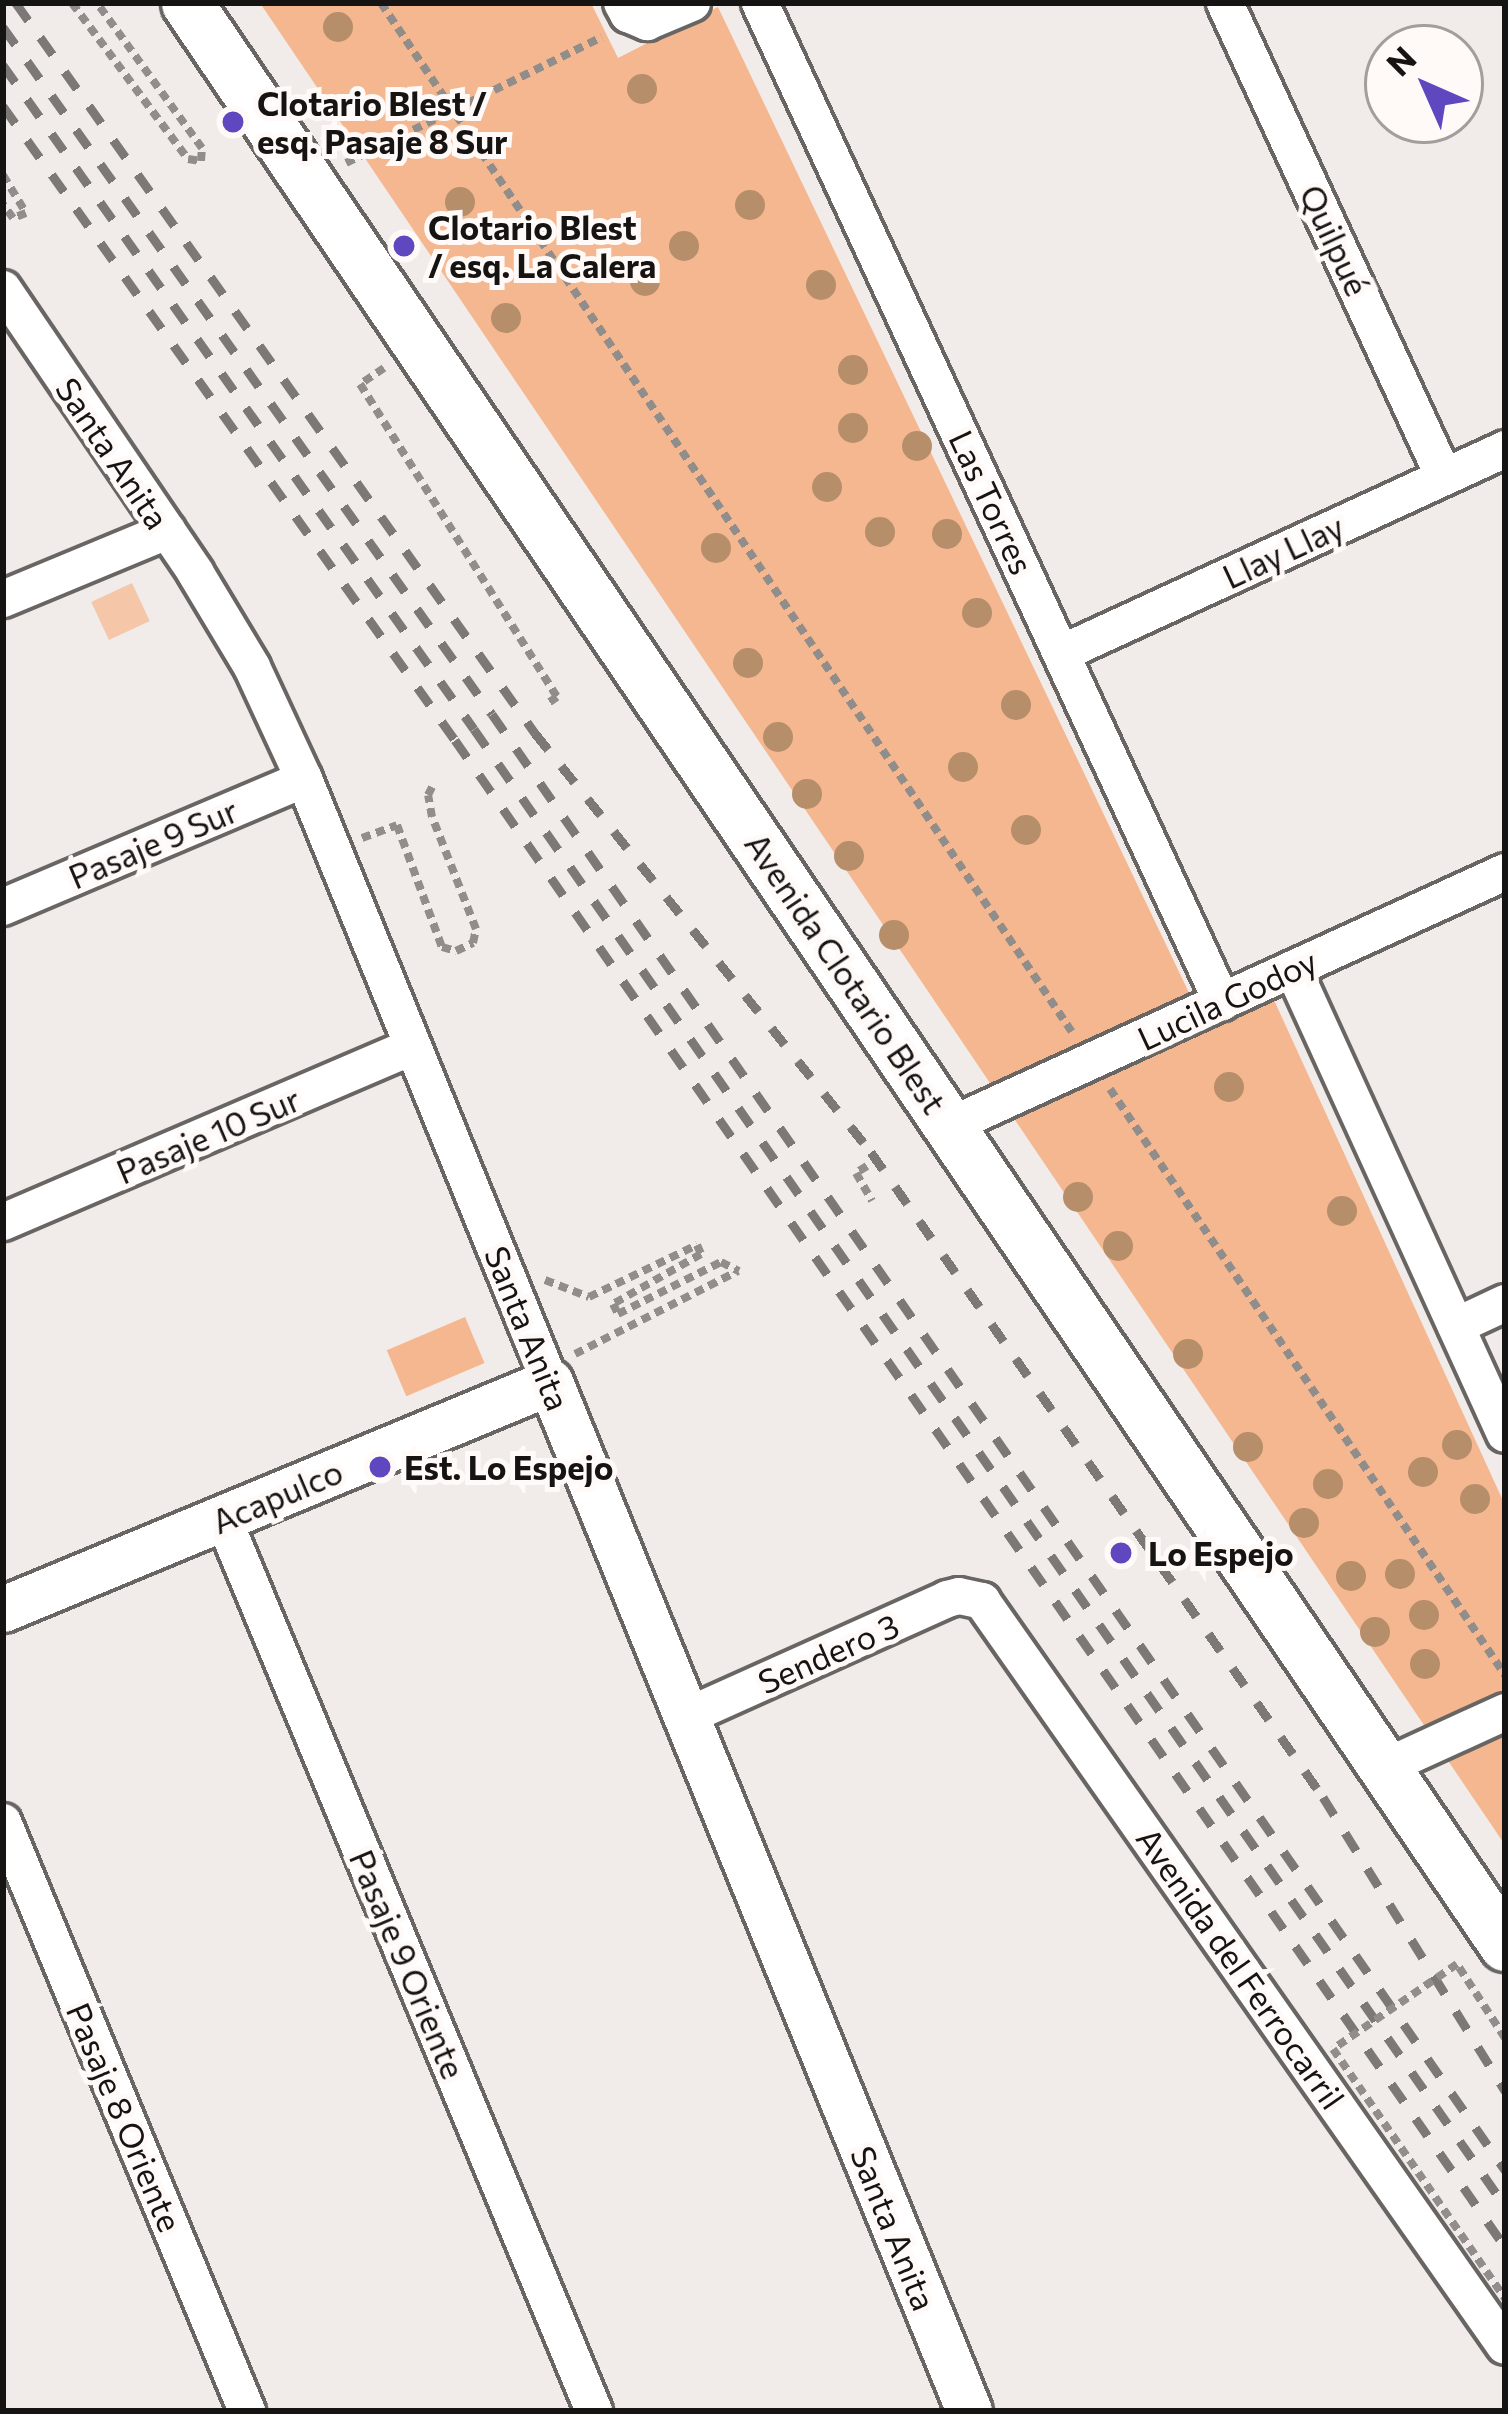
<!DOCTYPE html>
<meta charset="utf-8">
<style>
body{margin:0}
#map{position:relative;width:1508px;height:2414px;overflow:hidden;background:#f1ece9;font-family:Commissioner,sans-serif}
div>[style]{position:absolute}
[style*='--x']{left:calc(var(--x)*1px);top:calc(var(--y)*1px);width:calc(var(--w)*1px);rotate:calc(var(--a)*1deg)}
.green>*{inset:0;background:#f4b790;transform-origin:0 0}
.building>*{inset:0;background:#f5c6a8;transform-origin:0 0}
.path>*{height:8px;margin-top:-4px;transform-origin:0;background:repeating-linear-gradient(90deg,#918d8b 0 9px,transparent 0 15px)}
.roads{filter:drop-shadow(3px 0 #696563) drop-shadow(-3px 0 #696563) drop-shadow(0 3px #696563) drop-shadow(0 -3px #696563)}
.minor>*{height:36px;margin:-18px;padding:0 18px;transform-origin:18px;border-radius:18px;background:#fff}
.tertiary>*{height:45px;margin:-22.5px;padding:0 22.5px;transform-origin:22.5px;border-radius:22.5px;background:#fff}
.secondary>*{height:51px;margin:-25.5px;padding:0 25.5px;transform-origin:25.5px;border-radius:25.5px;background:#fff}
.rail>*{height:9px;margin-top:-4.5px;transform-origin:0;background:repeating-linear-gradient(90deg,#7c7876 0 21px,transparent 0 42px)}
.path-bridge>*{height:8px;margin-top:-4px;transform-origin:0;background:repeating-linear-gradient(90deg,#918d8b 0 9px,transparent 0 15px)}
.trees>*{width:30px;height:30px;margin:-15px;border-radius:50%;background:#b68e69}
.dots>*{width:33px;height:33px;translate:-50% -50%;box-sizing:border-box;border:6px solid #fffaf7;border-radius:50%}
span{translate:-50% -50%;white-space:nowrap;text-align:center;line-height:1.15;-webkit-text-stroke:10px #fffaf7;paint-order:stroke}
.poi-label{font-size:33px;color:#161413;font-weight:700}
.left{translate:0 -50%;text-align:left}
.street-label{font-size:33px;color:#161413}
.frame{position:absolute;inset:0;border:6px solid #161413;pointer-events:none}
.north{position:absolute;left:1364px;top:24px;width:120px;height:120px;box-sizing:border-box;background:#fffaf7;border:3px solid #a29e9c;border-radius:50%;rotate:315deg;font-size:33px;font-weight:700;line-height:48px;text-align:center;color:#161413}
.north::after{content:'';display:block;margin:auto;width:42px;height:54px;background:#5e47bf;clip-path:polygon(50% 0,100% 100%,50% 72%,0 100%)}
</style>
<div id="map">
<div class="green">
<div style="clip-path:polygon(260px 3px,591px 3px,618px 58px,718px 7px,1192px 999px,1219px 1025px,1274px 1000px,1505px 1505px,1505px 1845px)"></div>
<div style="left:465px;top:1317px;width:50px;height:85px;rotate:67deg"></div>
</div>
<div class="building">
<div style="left:132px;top:583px;width:42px;height:45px;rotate:65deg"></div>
</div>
<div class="path">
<div style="--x:72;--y:3;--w:194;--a:53.4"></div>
<div style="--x:188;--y:159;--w:13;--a:9"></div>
<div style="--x:201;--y:161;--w:13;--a:-86"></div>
<div style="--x:202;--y:148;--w:179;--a:-125.9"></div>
<div style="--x:381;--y:3;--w:1239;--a:56.12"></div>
<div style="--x:346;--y:163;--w:285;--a:-26.2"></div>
<div style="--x:3;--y:175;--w:44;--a:58.8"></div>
<div style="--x:26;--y:213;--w:14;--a:159"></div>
<div style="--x:13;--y:218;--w:17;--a:-126"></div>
<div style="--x:384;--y:368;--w:29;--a:146"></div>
<div style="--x:360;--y:384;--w:370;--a:57.8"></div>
<div style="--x:557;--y:697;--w:14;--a:146"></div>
<div style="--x:362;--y:838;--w:37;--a:-20"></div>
<div style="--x:397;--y:825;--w:130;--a:69.8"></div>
<div style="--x:442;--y:947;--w:15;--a:16"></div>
<div style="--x:456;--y:951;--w:19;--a:-25"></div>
<div style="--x:473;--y:943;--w:14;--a:-78"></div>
<div style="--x:476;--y:929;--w:120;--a:-111.4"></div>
<div style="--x:432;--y:817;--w:22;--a:-100"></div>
<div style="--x:428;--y:795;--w:9;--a:-63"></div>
<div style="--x:1110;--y:1089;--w:707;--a:56.02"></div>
<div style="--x:867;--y:1166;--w:13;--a:148"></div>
<div style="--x:856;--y:1173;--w:32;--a:60"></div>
<div style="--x:545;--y:1280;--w:47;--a:21.1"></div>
<div style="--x:589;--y:1297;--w:120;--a:-25.7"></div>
<div style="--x:697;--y:1245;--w:10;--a:66"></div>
<div style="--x:701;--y:1254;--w:101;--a:150.4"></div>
<div style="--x:613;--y:1304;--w:11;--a:63"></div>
<div style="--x:618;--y:1314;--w:115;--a:-26.8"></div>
<div style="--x:721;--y:1262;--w:20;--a:27"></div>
<div style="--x:575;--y:1354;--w:183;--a:-27"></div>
</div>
<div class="roads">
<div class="minor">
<div style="--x:622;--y:3;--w:13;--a:61"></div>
<div style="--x:628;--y:14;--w:21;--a:23"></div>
<div style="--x:647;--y:22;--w:49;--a:-22.9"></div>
<div style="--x:760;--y:3;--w:1101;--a:65.18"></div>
<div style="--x:1225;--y:3;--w:522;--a:65.2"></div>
<div style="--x:3;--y:289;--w:342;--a:55.8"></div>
<div style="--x:195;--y:572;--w:111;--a:59"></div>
<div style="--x:252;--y:667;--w:123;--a:65.1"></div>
<div style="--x:304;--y:779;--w:651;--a:67.81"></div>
<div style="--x:3;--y:599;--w:178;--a:-22.5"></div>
<div style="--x:1062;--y:653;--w:488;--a:-24.7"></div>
<div style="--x:3;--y:907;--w:327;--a:-23"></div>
<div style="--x:1293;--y:969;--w:511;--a:65.49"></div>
<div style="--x:949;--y:1126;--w:611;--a:-24.55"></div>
<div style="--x:3;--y:1222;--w:445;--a:-23.2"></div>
<div style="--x:1456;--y:1326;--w:54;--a:-25.1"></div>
<div style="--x:223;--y:1518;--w:967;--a:67.44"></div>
<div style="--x:685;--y:1717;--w:287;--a:-24.2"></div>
<div style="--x:947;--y:1599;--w:12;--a:-14"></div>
<div style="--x:959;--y:1596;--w:24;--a:12"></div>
<div style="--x:982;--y:1601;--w:910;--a:54.93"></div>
<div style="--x:1385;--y:1767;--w:132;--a:-24.6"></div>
<div style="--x:3;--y:1822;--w:638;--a:67.5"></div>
</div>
<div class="tertiary">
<div style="--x:3;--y:1609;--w:592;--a:-22.54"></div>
<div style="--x:550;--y:1382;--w:1111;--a:67.84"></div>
</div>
<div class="secondary">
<div style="--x:187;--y:3;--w:2347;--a:55.84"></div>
</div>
</div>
<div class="rail">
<div style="--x:16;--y:3;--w:896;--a:54.59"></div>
<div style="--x:535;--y:733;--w:537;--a:51.27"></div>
<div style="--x:871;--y:1152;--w:788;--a:54.98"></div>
<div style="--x:1323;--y:1797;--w:346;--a:58.2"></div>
<div style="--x:3;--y:27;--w:843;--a:54.56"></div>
<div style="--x:492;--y:714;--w:1774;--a:55.17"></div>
<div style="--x:3;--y:65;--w:814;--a:54.65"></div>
<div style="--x:474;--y:729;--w:1801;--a:55.08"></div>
<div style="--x:3;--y:106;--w:779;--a:54.51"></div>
<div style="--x:455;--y:740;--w:1837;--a:55.13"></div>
</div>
<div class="path-bridge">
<div style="--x:1505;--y:2038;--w:88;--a:-123"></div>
<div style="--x:1457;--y:1964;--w:150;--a:145.6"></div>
<div style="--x:1333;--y:2049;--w:303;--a:55.4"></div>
</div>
<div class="trees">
<div style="left:338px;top:27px"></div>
<div style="left:642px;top:89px"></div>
<div style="left:460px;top:202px"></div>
<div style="left:750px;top:205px"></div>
<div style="left:684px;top:246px"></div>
<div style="left:645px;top:281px"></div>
<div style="left:821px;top:285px"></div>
<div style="left:506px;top:318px"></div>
<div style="left:853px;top:370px"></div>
<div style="left:853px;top:428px"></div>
<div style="left:917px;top:446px"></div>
<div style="left:827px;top:487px"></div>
<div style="left:880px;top:532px"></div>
<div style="left:947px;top:534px"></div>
<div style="left:716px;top:548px"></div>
<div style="left:977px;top:613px"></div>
<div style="left:748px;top:663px"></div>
<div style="left:1016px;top:705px"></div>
<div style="left:778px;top:737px"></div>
<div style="left:963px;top:767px"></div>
<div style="left:807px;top:794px"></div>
<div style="left:1026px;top:830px"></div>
<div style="left:849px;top:856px"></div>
<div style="left:894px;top:935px"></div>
<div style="left:1229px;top:1087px"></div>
<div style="left:1078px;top:1197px"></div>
<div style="left:1342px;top:1211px"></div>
<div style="left:1118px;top:1246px"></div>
<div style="left:1188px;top:1354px"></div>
<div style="left:1457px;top:1445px"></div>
<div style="left:1248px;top:1447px"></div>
<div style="left:1423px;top:1472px"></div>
<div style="left:1328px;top:1484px"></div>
<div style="left:1475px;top:1499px"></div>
<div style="left:1304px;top:1523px"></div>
<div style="left:1400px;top:1574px"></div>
<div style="left:1351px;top:1576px"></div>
<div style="left:1424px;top:1615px"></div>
<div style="left:1375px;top:1632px"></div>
<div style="left:1425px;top:1664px"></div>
</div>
<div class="dots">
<div style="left:233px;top:122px;background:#5e47bf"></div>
<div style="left:404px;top:246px;background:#5e47bf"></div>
<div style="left:380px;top:1467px;background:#5e47bf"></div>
<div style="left:1121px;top:1553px;background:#5e47bf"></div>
</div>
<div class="poi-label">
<span class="left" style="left:257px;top:122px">Clotario Blest /<br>esq. Pasaje 8 Sur</span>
<span class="left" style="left:428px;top:246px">Clotario Blest<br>/ esq. La Calera</span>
<span class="left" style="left:404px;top:1467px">Est. Lo Espejo</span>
<span class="left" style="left:1148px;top:1553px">Lo Espejo</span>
</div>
<div class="street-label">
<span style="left:1335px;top:240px;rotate:65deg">Quilpué</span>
<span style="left:113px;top:453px;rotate:56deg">Santa Anita</span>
<span style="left:992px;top:502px;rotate:65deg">Las Torres</span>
<span style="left:1283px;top:551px;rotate:-25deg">Llay Llay</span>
<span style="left:153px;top:843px;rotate:-23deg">Pasaje 9 Sur</span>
<span style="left:846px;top:973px;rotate:56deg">Avenida Clotario Blest</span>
<span style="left:1227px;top:999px;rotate:-25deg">Lucila Godoy</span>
<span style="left:208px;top:1135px;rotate:-23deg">Pasaje 10 Sur</span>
<span style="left:528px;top:1328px;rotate:68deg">Santa Anita</span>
<span style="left:277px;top:1496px;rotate:-23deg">Acapulco</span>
<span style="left:828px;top:1653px;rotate:-24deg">Sendero 3</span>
<span style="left:408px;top:1964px;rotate:67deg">Pasaje 9 Oriente</span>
<span style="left:1241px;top:1968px;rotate:55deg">Avenida del Ferrocarril</span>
<span style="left:125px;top:2117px;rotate:67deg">Pasaje 8 Oriente</span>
<span style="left:894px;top:2228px;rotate:68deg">Santa Anita</span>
</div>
<div class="frame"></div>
<div class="north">N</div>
</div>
